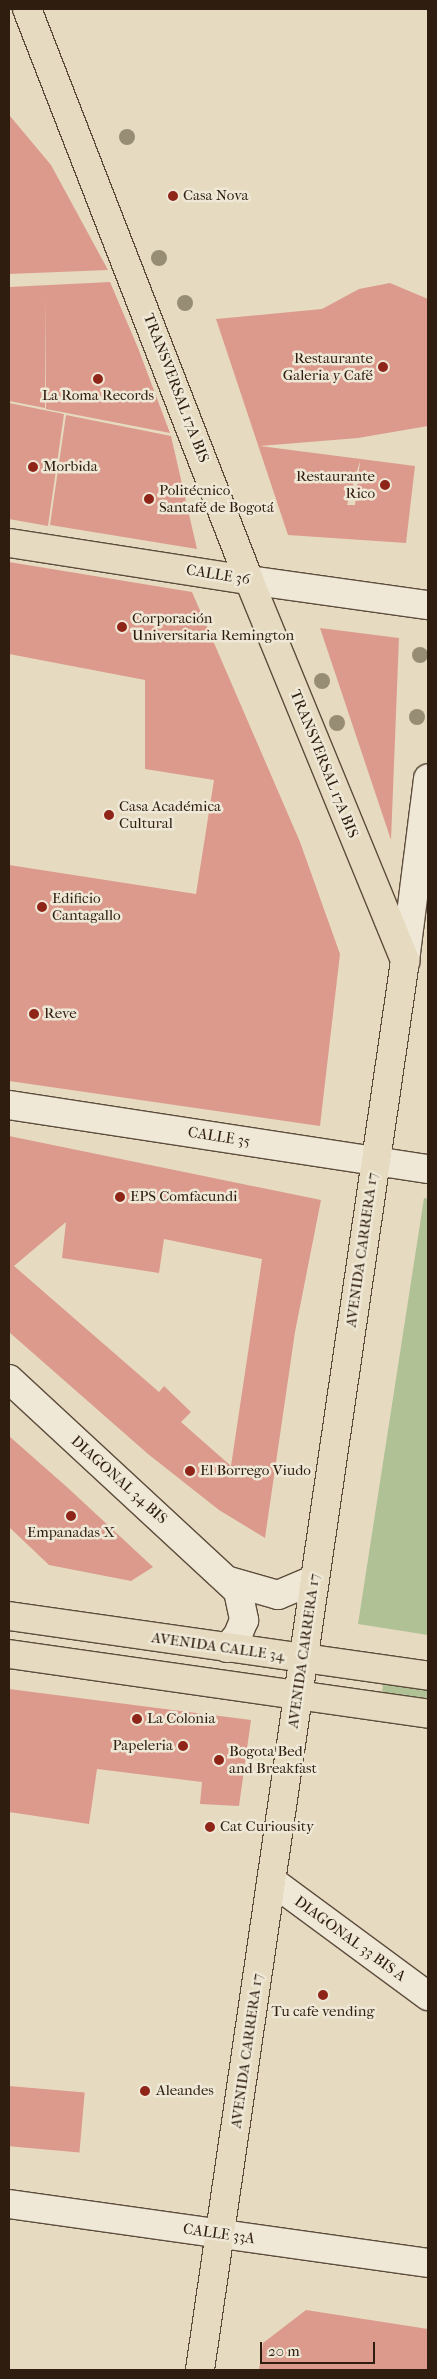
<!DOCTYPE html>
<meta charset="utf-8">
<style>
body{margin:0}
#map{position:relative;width:437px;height:2379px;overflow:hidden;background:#e6dbc0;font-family:"IM FELL French Canon",serif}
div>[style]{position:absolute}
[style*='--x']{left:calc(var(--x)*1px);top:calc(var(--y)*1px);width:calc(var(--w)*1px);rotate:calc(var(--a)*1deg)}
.green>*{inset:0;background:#b1c196;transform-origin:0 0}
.building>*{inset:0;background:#dc9a8c;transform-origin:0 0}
.roads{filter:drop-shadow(1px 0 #5d4c3c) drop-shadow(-1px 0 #5d4c3c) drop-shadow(0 1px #5d4c3c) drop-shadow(0 -1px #5d4c3c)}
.minor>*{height:28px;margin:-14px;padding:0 14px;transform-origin:14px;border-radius:14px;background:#efe8d6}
.major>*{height:28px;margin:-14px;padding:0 14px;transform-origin:14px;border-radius:14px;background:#e6dbc0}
.trees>*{width:16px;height:16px;margin:-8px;border-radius:50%;background:#978d75}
.dots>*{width:14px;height:14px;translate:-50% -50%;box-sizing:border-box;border:2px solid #efe8d6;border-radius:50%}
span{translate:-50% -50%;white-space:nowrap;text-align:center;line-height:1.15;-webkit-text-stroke:5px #efe8d6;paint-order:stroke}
.poi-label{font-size:15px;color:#2f1d10}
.left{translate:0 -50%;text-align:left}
.right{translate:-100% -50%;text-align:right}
.street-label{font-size:15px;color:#2f1d10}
.frame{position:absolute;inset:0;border:10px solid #2f1d10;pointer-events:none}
.scale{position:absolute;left:260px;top:2342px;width:115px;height:22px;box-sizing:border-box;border:2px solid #2f1d10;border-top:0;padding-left:6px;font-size:15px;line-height:18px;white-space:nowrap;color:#2f1d10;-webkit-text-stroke:4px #efe8d6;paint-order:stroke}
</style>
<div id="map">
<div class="green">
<div style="clip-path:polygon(424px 1198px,428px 1199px,428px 1635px,358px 1624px)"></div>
<div style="left:384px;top:1679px;width:45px;height:16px;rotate:9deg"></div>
</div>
<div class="building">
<div style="clip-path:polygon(10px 116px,51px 165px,108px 270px,9px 274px)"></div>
<div style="clip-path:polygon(110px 282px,138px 348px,170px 433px,46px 409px,46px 296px,45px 408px,9px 401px,9px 287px)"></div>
<div style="clip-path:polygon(evenodd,390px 283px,428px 299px,428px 426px,358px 438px,260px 446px,415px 466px,406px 543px,288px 535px,216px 319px,322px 309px,359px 289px,390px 283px,360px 461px,355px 505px,347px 505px,360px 461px)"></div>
<div style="clip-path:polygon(9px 403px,64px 414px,48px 526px,9px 519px)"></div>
<div style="clip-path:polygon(66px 415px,171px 436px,197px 549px,50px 525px)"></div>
<div style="clip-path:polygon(9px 562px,192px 592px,300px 842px,340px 954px,320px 1126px,9px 1081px,9px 865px,196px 894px,214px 780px,145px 769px,145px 680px,9px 654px)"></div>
<div style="clip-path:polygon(320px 628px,399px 638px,391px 840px)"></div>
<div style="clip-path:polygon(evenodd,9px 1136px,321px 1200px,295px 1332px,265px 1538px,219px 1510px,148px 1454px,9px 1332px,9px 1136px,66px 1222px,62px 1258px,159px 1273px,164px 1239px,262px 1259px,231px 1466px,181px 1422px,191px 1412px,164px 1386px,159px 1392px,14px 1266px,66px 1222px)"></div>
<div style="clip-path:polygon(9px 1436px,68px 1488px,153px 1567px,131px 1581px,49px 1565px,9px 1527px)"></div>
<div style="clip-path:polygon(9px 1689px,251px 1720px,239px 1806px,200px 1804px,202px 1782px,97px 1769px,89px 1824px,9px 1812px)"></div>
<div style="left:9px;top:2086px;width:76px;height:60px;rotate:5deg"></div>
<div style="clip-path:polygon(306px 2310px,428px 2329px,428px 2370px,259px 2370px,263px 2343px)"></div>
</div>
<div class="roads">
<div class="minor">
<div style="--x:249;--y:580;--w:181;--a:8"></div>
<div style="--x:405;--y:961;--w:184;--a:-82.8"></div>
<div style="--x:9;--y:1105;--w:424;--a:8.7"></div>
<div style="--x:9;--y:1379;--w:312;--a:42.8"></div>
<div style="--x:238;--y:1591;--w:30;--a:78"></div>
<div style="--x:244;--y:1620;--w:16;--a:112"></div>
<div style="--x:238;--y:1635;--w:17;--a:130"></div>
<div style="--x:229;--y:1581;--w:51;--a:15.9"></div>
<div style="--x:278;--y:1595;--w:39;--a:-23"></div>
<div style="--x:272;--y:1881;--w:194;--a:36.4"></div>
<div style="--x:9;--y:2204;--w:423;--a:8"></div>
</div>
<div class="major">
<div style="--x:27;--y:9;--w:613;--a:68.75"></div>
<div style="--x:249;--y:580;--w:412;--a:67.7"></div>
<div style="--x:405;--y:961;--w:1424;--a:98.28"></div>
<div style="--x:9;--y:543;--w:243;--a:8.8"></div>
<div style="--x:9;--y:1616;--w:423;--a:8.1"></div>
<div style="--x:9;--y:1654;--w:423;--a:8.1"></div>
</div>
</div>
<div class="trees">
<div style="left:127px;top:137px"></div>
<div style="left:159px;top:258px"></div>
<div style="left:185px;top:303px"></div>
<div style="left:420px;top:655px"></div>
<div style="left:322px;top:681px"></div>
<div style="left:417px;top:717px"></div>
<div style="left:337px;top:723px"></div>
</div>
<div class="dots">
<div style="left:173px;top:196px;background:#8f2418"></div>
<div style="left:383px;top:367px;background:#8f2418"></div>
<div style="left:98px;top:379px;background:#8f2418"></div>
<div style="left:33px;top:467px;background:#8f2418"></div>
<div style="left:385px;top:485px;background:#8f2418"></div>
<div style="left:149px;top:499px;background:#8f2418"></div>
<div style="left:122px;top:627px;background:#8f2418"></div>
<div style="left:109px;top:815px;background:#8f2418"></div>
<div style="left:42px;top:907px;background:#8f2418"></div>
<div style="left:34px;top:1014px;background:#8f2418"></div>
<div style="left:120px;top:1197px;background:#8f2418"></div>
<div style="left:190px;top:1471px;background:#8f2418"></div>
<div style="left:71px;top:1516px;background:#8f2418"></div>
<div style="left:137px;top:1719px;background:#8f2418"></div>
<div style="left:183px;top:1746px;background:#8f2418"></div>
<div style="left:219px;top:1760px;background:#8f2418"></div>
<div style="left:210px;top:1827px;background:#8f2418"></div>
<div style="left:323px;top:1995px;background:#8f2418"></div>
<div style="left:145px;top:2091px;background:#8f2418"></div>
</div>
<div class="poi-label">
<span class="left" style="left:183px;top:196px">Casa Nova</span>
<span class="right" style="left:373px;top:367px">Restaurante<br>Galeria y Café</span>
<span style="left:98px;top:396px">La Roma Records</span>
<span class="left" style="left:43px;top:467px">Morbida</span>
<span class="right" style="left:375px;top:485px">Restaurante<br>Rico</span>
<span class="left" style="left:159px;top:499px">Politécnico<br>Santafé de Bogotá</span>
<span class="left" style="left:132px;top:627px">Corporación<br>Universitaria Remington</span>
<span class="left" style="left:119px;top:815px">Casa Académica<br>Cultural</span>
<span class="left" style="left:52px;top:907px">Edificio<br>Cantagallo</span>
<span class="left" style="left:44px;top:1014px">Reve</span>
<span class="left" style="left:130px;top:1197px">EPS Comfacundi</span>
<span class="left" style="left:200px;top:1471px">El Borrego Viudo</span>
<span style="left:71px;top:1533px">Empanadas X</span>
<span class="left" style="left:147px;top:1719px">La Colonia</span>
<span class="right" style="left:173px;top:1746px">Papeleria</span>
<span class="left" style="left:229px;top:1760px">Bogota Bed<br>and Breakfast</span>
<span class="left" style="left:220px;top:1827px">Cat Curiousity</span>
<span style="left:323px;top:2012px">Tu cafe vending</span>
<span class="left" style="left:156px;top:2091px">Aleandes</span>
</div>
<div class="street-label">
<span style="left:176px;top:388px;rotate:69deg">TRANSVERSAL 17A BIS</span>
<span style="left:218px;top:575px;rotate:9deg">CALLE 36</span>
<span style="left:324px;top:764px;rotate:68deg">TRANSVERSAL 17A BIS</span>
<span style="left:219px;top:1137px;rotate:9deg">CALLE 35</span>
<span style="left:362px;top:1250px;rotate:-82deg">AVENIDA CARRERA 17</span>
<span style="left:119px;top:1480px;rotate:42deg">DIAGONAL 34 BIS</span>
<span style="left:218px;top:1647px;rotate:8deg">AVENIDA CALLE 34</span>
<span style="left:304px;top:1651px;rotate:-82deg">AVENIDA CARRERA 17</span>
<span style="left:350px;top:1939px;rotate:36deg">DIAGONAL 33 BIS A</span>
<span style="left:247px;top:2051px;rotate:-82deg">AVENIDA CARRERA 17</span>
<span style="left:219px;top:2234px;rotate:8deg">CALLE 33A</span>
</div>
<div class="frame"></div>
<div class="scale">20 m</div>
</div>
